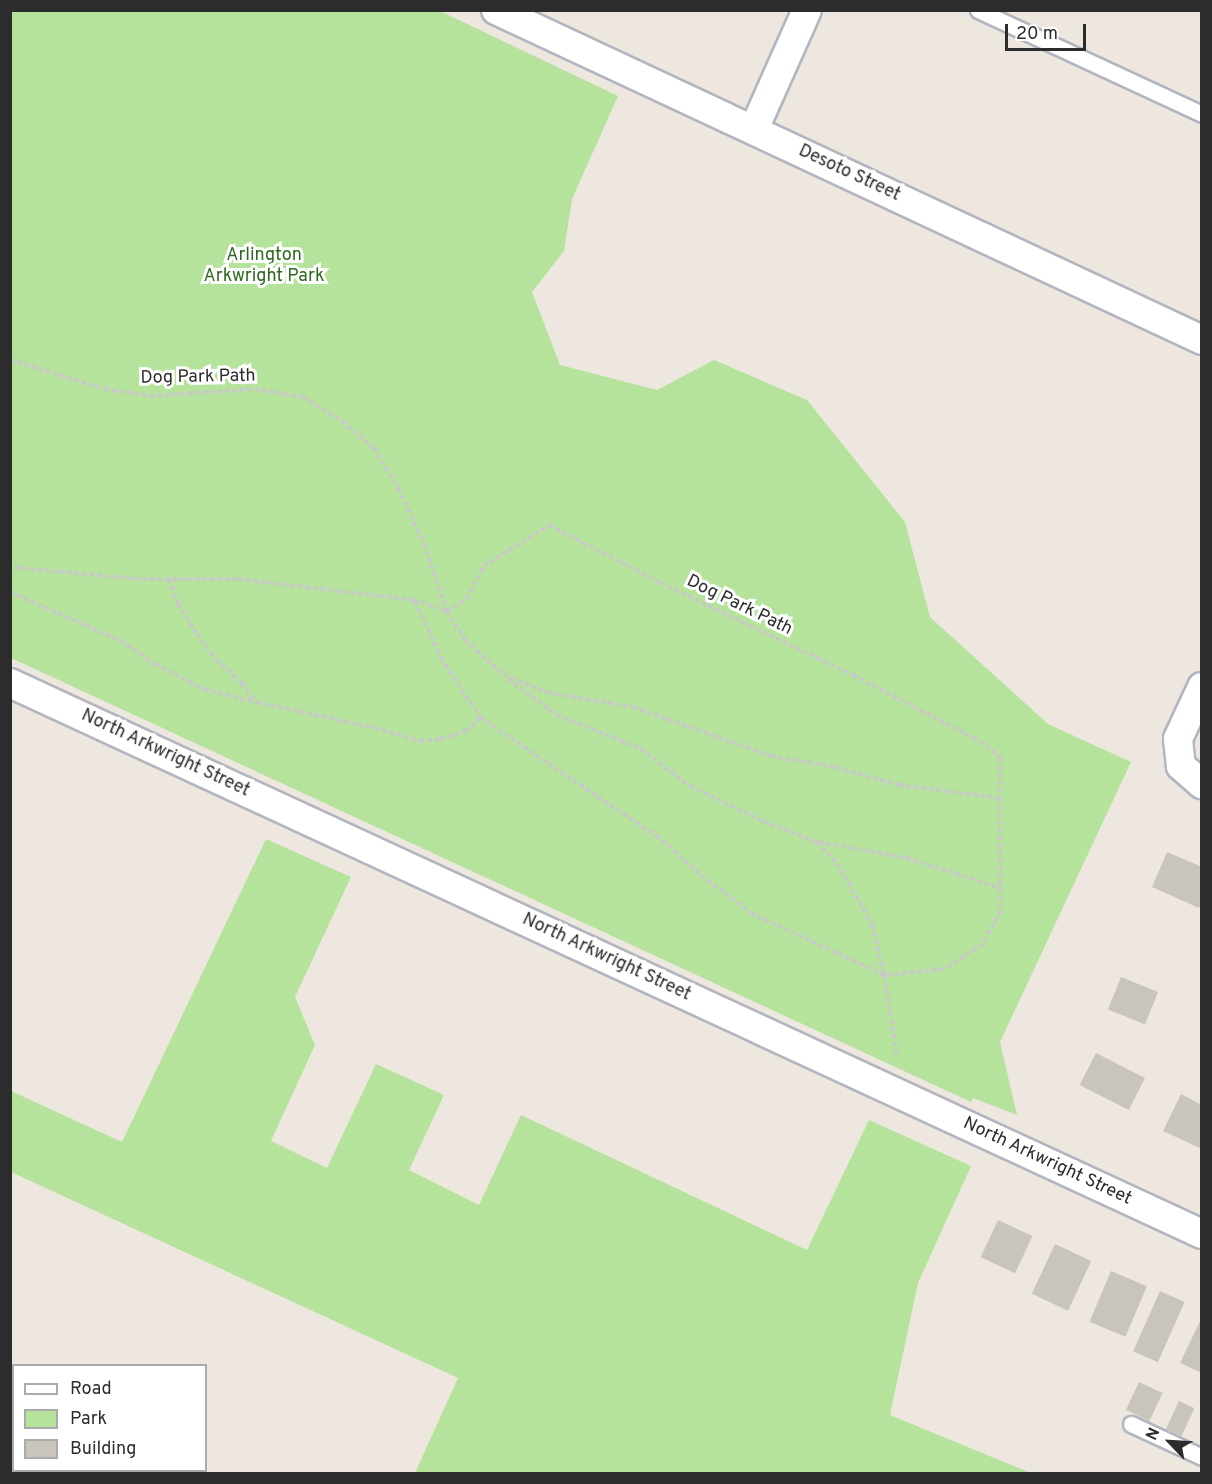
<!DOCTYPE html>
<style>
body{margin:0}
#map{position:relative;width:1212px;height:1484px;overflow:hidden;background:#ede7df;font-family:Overpass,sans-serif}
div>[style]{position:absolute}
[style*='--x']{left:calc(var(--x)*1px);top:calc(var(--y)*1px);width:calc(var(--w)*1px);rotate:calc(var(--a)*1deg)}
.green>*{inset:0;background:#b5e39c}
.building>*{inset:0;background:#c9c5bd;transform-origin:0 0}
.path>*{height:4px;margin-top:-2px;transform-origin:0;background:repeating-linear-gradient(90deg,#c8c8c8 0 4.5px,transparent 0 7.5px)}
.roads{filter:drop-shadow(2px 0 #b2b5bf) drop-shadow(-2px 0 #b2b5bf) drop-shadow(0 2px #b2b5bf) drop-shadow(0 -2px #b2b5bf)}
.lane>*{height:15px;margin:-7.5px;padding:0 7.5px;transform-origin:7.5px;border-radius:7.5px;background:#fff}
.street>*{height:28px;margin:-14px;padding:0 14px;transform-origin:14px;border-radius:14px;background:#fff}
span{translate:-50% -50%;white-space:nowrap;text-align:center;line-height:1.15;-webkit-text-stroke:6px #fff;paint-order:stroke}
.street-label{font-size:18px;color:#2c2c2c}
.park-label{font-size:18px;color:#2c691c}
.frame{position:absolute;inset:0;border:12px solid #2c2c2c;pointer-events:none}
.legend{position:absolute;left:12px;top:1364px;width:195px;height:108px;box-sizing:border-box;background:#fff;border:2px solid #ababab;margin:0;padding:8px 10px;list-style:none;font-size:18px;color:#2c2c2c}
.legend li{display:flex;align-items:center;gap:12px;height:30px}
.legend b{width:30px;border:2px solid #ababab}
.north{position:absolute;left:1140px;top:1412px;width:60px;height:60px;-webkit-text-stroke:4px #fff;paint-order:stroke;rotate:295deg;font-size:16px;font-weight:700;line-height:24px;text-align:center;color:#2c2c2c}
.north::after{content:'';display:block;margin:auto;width:21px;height:27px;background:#2c2c2c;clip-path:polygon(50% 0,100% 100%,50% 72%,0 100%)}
.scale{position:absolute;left:1005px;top:24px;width:81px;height:27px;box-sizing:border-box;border:3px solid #2c2c2c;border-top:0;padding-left:8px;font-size:18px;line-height:21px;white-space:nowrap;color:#2c2c2c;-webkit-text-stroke:4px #fff;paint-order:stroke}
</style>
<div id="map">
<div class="green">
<div style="clip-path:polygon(11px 10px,440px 11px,618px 96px,572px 199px,564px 251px,532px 292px,560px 365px,657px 390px,714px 360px,807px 400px,905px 522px,930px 617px,1048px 724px,1131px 762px,1000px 1042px,1017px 1115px,973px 1098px,971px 1102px,11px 658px)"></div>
<div style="clip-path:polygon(266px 839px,351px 877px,295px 997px,315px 1045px,271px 1141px,327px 1168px,376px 1064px,444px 1095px,409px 1170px,479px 1205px,521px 1115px,807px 1250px,869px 1120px,971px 1166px,918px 1283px,890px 1415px,1031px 1473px,415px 1473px,458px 1378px,11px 1172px,11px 1091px,122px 1142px)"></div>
</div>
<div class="building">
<div style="clip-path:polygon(1167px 852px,1202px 867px,1202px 902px,1199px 908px,1152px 887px)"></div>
<div style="left:1121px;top:977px;width:40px;height:35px;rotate:22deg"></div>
<div style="left:1096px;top:1053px;width:55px;height:36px;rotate:27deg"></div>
<div style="clip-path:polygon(1181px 1094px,1202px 1105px,1202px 1149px,1163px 1131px)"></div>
<div style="left:998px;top:1220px;width:38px;height:41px;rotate:25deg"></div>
<div style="left:1055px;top:1244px;width:40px;height:55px;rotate:25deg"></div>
<div style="left:1111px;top:1271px;width:39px;height:55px;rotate:23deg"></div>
<div style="left:1160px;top:1291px;width:27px;height:66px;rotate:24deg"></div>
<div style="clip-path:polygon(1202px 1317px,1202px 1373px,1180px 1363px)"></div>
<div style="left:1139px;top:1382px;width:26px;height:31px;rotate:25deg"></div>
<div style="left:1179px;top:1401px;width:17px;height:31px;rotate:25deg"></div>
</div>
<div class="path">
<div style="--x:10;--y:360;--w:99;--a:17"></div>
<div style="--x:105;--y:389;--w:46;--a:8.8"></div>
<div style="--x:150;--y:396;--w:105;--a:-3.8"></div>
<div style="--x:255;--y:389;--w:49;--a:9.5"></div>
<div style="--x:303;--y:397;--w:46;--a:31.6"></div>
<div style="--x:342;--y:421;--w:42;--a:40.2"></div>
<div style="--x:374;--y:448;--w:47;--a:59"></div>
<div style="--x:398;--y:488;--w:62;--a:65.1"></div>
<div style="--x:424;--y:544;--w:71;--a:71.1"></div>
<div style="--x:447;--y:611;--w:34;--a:58"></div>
<div style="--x:465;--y:640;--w:52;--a:41.9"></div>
<div style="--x:504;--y:675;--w:48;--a:21.8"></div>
<div style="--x:549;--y:693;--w:85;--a:9.5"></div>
<div style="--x:633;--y:707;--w:146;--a:19.5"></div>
<div style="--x:771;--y:756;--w:60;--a:9.6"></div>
<div style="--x:830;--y:766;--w:72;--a:15.4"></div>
<div style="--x:899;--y:785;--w:101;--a:7.4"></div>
<div style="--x:999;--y:798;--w:113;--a:89"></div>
<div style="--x:1001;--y:911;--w:38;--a:119"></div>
<div style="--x:983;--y:944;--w:46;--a:147.3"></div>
<div style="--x:944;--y:969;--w:60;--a:174.3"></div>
<div style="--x:884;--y:975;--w:145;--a:-155"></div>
<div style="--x:753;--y:914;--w:60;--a:-143.1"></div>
<div style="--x:705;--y:878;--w:62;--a:-138.9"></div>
<div style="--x:658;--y:837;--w:213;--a:-146.1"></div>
<div style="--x:481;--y:718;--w:70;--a:-123.9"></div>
<div style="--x:442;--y:660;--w:66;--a:-115"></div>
<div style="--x:414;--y:600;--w:178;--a:-173.2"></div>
<div style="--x:237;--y:579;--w:98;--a:180"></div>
<div style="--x:139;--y:579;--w:130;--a:-174.7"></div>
<div style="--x:169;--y:579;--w:27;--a:70"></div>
<div style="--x:178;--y:604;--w:36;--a:58"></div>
<div style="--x:197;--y:634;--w:32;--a:54"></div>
<div style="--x:216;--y:660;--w:35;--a:41"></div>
<div style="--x:242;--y:683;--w:24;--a:54"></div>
<div style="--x:256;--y:702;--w:122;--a:12.3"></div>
<div style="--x:375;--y:728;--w:47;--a:16.1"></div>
<div style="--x:420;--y:741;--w:20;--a:-6"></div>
<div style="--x:440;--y:739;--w:27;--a:-17"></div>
<div style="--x:466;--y:731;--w:20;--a:-41"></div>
<div style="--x:10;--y:592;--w:121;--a:23.8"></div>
<div style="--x:121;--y:641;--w:41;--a:34.1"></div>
<div style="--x:155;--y:664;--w:55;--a:27"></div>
<div style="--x:204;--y:689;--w:53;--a:14.3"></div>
<div style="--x:414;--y:600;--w:35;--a:18"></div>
<div style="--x:447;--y:611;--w:23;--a:-31"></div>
<div style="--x:467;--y:599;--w:37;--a:-63"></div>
<div style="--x:484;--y:566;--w:77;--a:-32.2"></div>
<div style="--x:549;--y:525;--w:126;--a:27.4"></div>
<div style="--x:661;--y:583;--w:213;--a:25.6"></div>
<div style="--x:853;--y:675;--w:143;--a:27.5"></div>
<div style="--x:980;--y:741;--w:27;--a:39"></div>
<div style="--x:1001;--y:758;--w:40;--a:92.9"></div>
<div style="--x:508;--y:679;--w:61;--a:36.3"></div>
<div style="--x:557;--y:715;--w:91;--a:22"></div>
<div style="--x:641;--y:749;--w:61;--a:37.1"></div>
<div style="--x:690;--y:786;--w:81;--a:25.6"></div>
<div style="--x:763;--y:821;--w:58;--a:21.3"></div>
<div style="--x:817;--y:842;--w:29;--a:46"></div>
<div style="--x:837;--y:863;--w:71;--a:60.6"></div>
<div style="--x:872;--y:925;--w:51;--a:76.5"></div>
<div style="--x:884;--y:975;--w:81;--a:80.8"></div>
<div style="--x:819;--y:842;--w:88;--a:10.4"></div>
<div style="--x:906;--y:858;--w:100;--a:17.5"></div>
</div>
<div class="roads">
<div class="lane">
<div style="--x:978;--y:10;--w:247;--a:24.9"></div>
<div style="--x:1131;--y:1424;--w:78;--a:24.9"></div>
</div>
<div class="street">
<div style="--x:496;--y:10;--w:779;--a:25.05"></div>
<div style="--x:754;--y:129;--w:130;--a:-66"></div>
<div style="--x:10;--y:683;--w:1313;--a:24.81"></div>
<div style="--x:1202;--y:687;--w:57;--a:114.8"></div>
<div style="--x:1178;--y:739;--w:27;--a:84"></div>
<div style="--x:1181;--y:766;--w:28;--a:41"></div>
</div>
</div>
<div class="street-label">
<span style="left:849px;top:174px;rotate:25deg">Desoto Street</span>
<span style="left:198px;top:378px;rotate:-1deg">Dog Park Path</span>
<span style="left:739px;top:606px;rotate:26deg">Dog Park Path</span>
<span style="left:165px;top:754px;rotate:25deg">North Arkwright Street</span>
<span style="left:606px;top:958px;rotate:25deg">North Arkwright Street</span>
<span style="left:1047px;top:1162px;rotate:25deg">North Arkwright Street</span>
</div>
<div class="park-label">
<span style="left:264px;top:267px">Arlington<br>Arkwright Park</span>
</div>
<div class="frame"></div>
<ul class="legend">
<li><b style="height:8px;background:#fff"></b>Road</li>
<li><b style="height:16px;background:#b5e39c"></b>Park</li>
<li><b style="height:16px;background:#c9c5bd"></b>Building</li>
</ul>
<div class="north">N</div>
<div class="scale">20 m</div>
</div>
